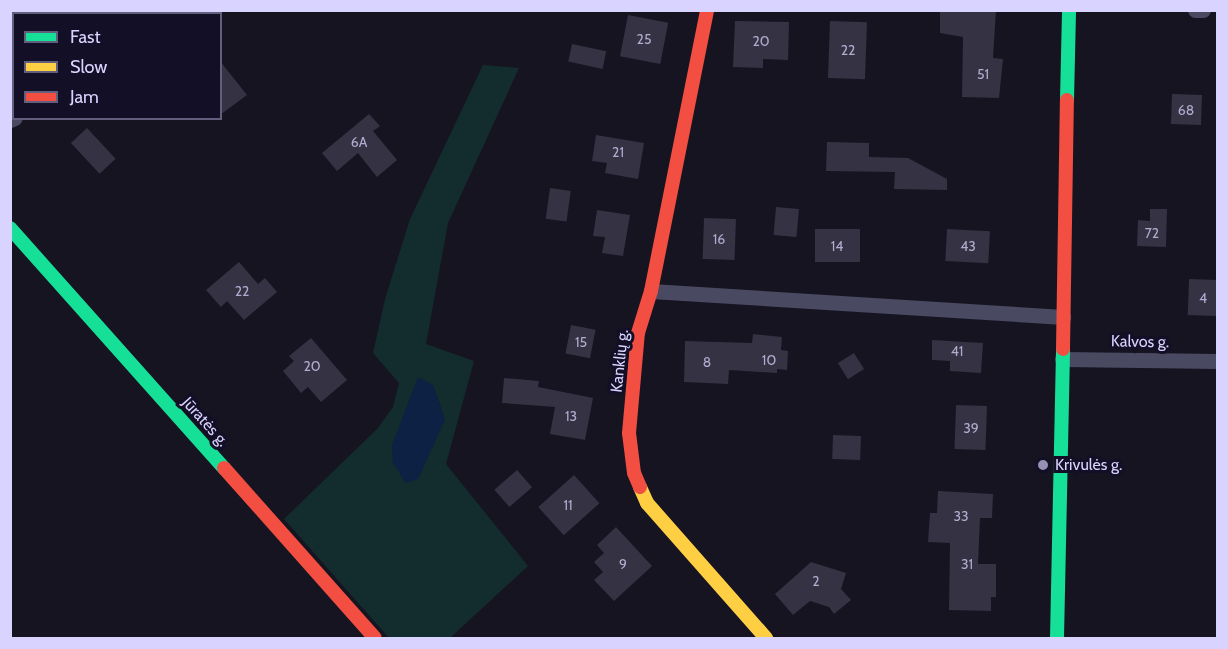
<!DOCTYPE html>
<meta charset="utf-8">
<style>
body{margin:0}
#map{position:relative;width:1228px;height:649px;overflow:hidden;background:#161421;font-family:Cabin,sans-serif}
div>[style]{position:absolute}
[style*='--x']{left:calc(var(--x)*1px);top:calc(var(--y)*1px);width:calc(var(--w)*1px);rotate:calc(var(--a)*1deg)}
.green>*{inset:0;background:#132c2d}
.water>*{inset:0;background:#0d2144}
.building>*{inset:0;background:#343243;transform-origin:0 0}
.street>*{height:15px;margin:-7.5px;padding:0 7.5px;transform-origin:7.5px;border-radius:7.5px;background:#4a4962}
.fast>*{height:14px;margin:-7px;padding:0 7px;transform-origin:7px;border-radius:7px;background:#16e098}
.slow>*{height:14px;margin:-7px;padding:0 7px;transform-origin:7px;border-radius:7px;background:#ffcf43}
.jam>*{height:14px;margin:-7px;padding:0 7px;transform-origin:7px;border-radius:7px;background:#f24e42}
.dots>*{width:16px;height:16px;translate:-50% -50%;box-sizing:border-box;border:3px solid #130f26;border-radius:50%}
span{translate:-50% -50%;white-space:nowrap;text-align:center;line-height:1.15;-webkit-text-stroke:6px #130f26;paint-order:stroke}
.number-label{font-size:14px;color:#b0acd0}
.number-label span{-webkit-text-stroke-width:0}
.street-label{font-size:16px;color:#d9d4ff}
.poi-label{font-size:16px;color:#d9d4ff}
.left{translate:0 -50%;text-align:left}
.frame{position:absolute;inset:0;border:12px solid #d9d4ff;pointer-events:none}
.legend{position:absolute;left:12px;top:12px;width:210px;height:108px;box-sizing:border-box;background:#130f26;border:2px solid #625e7d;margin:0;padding:8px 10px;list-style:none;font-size:18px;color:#d9d4ff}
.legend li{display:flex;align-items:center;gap:12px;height:30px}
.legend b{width:30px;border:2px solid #625e7d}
</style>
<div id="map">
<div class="green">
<div style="clip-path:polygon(evenodd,483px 65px,519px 68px,448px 223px,426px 344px,474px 361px,446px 464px,528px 566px,450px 638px,389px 638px,284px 519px,378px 428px,393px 407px,399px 383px,373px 353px,385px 299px,410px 219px,483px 65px,433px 385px,445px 420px,392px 445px,397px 433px,433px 385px)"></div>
</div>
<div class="water">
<div style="clip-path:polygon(418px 377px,433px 385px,445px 420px,418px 479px,406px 483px,393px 463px,392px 445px)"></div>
</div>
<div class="building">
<div style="clip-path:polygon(940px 10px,996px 10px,993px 58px,1003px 59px,999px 98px,962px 97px,963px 37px,940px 33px)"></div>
<div style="left:628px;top:15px;width:41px;height:42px;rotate:11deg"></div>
<div style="clip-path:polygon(735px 21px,789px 22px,788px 60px,763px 59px,763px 68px,733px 67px)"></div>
<div style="left:830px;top:21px;width:37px;height:57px;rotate:2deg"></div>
<div style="left:572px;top:44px;width:35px;height:18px;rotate:12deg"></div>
<div style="clip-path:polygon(220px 61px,247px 95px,220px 115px)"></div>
<div style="left:1172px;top:94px;width:30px;height:30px;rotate:2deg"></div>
<div style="clip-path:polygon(369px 114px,380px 126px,373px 131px,397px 160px,377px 177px,358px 153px,337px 171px,322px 153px)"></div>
<div style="left:87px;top:128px;width:42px;height:22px;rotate:47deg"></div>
<div style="clip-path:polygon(596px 135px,644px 143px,638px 179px,605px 173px,607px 163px,592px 161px)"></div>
<div style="clip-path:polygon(827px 142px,869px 143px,869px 157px,908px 158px,947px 179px,947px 190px,894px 189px,895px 172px,826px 171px)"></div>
<div style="left:550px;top:188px;width:21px;height:31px;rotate:8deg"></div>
<div style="left:776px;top:207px;width:23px;height:28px;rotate:5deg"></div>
<div style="clip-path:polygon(1150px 209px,1167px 209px,1166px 247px,1137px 246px,1138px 220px,1150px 221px)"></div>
<div style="clip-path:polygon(597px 210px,630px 215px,623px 256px,602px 253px,605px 237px,593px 236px)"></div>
<div style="left:704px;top:218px;width:32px;height:41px;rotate:2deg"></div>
<div style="left:815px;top:229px;width:45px;height:33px"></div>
<div style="left:947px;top:229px;width:43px;height:32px;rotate:3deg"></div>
<div style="clip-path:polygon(239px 262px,258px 284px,265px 278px,277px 292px,244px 320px,227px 301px,221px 307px,206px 290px)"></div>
<div style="left:1189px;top:279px;width:29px;height:36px;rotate:2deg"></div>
<div style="left:571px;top:325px;width:25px;height:29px;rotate:11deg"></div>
<div style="clip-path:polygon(753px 334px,782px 337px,781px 350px,788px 351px,787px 370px,777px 369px,777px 373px,729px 370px,728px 384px,684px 382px,685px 341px,752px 343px)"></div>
<div style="clip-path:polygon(311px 338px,347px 380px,321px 402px,308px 387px,301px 393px,283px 371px,294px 361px,289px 356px)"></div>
<div style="clip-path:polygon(932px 340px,983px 343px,981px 373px,950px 371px,950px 361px,932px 360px)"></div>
<div style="left:854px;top:353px;width:19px;height:19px;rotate:58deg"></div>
<div style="clip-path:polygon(504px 378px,539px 381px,538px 387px,593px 398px,585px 440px,550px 434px,555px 407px,502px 403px)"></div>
<div style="left:956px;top:405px;width:31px;height:44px;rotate:2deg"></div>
<div style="left:833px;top:435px;width:28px;height:24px;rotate:2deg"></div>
<div style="left:517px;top:470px;width:23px;height:30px;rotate:49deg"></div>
<div style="left:574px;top:475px;width:38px;height:48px;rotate:48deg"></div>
<div style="clip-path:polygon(938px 491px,993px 494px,992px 518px,980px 518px,978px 564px,996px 564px,996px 597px,991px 597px,991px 611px,949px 610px,950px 543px,928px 542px,930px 513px,937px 513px)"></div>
<div style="clip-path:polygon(616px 527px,652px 566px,614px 601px,594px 580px,603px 572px,594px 562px,604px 553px,597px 545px)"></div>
<div style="clip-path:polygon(811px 562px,846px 573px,841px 589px,851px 600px,834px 614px,829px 607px,810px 601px,793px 615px,775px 594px)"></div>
</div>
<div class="street">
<div style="--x:1195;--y:10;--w:8;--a:0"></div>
<div style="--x:154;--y:14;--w:6;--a:-39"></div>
<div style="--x:10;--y:120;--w:5;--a:-22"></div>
<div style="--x:651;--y:291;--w:413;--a:3.6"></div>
<div style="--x:1062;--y:359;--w:156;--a:0.7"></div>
</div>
<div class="fast">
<div style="--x:1067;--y:100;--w:90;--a:-88.7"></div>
<div style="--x:10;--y:228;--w:322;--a:48.3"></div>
<div style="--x:1057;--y:638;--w:289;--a:-88.8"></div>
</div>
<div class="slow">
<div style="--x:640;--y:487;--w:17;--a:66"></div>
<div style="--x:647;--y:503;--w:180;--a:48.6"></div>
</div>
<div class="jam">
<div style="--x:1063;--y:349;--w:249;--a:-89.1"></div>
<div style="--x:224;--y:468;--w:227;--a:48.4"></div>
<div style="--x:640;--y:487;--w:15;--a:-113"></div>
<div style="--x:634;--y:473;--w:40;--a:-97.1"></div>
<div style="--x:629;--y:433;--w:100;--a:-84.9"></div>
<div style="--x:638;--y:333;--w:44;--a:-72.8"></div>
<div style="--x:651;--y:291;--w:287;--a:-78.7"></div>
</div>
<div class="dots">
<div style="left:1043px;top:465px;background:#9591b1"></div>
</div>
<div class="number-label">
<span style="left:644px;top:39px">25</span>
<span style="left:761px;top:41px">20</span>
<span style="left:848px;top:50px">22</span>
<span style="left:983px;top:74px">51</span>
<span style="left:1186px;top:110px">68</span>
<span style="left:359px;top:142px">6A</span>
<span style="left:618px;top:152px">21</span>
<span style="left:1152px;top:233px">72</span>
<span style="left:719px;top:239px">16</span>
<span style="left:837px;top:246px">14</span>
<span style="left:968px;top:246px">43</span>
<span style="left:242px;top:291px">22</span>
<span style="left:1203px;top:298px">4</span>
<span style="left:581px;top:342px">15</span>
<span style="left:957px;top:351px">41</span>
<span style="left:769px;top:360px">10</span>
<span style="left:707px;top:362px">8</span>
<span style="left:312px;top:366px">20</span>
<span style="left:571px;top:416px">13</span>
<span style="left:971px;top:428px">39</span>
<span style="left:568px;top:505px">11</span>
<span style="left:961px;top:516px">33</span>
<span style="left:623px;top:564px">9</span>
<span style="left:967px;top:564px">31</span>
<span style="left:816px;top:581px">2</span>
</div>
<div class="street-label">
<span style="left:1140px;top:342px;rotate:1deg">Kalvos g.</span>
<span style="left:620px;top:361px;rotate:-84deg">Kanklių g.</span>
<span style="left:205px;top:422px;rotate:48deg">Jūratės g.</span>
</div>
<div class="poi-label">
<span class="left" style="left:1055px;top:465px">Krivulės g.</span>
</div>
<div class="frame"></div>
<ul class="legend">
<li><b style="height:8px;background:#16e098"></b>Fast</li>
<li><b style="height:8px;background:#ffcf43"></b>Slow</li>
<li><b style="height:8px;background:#f24e42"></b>Jam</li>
</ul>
</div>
